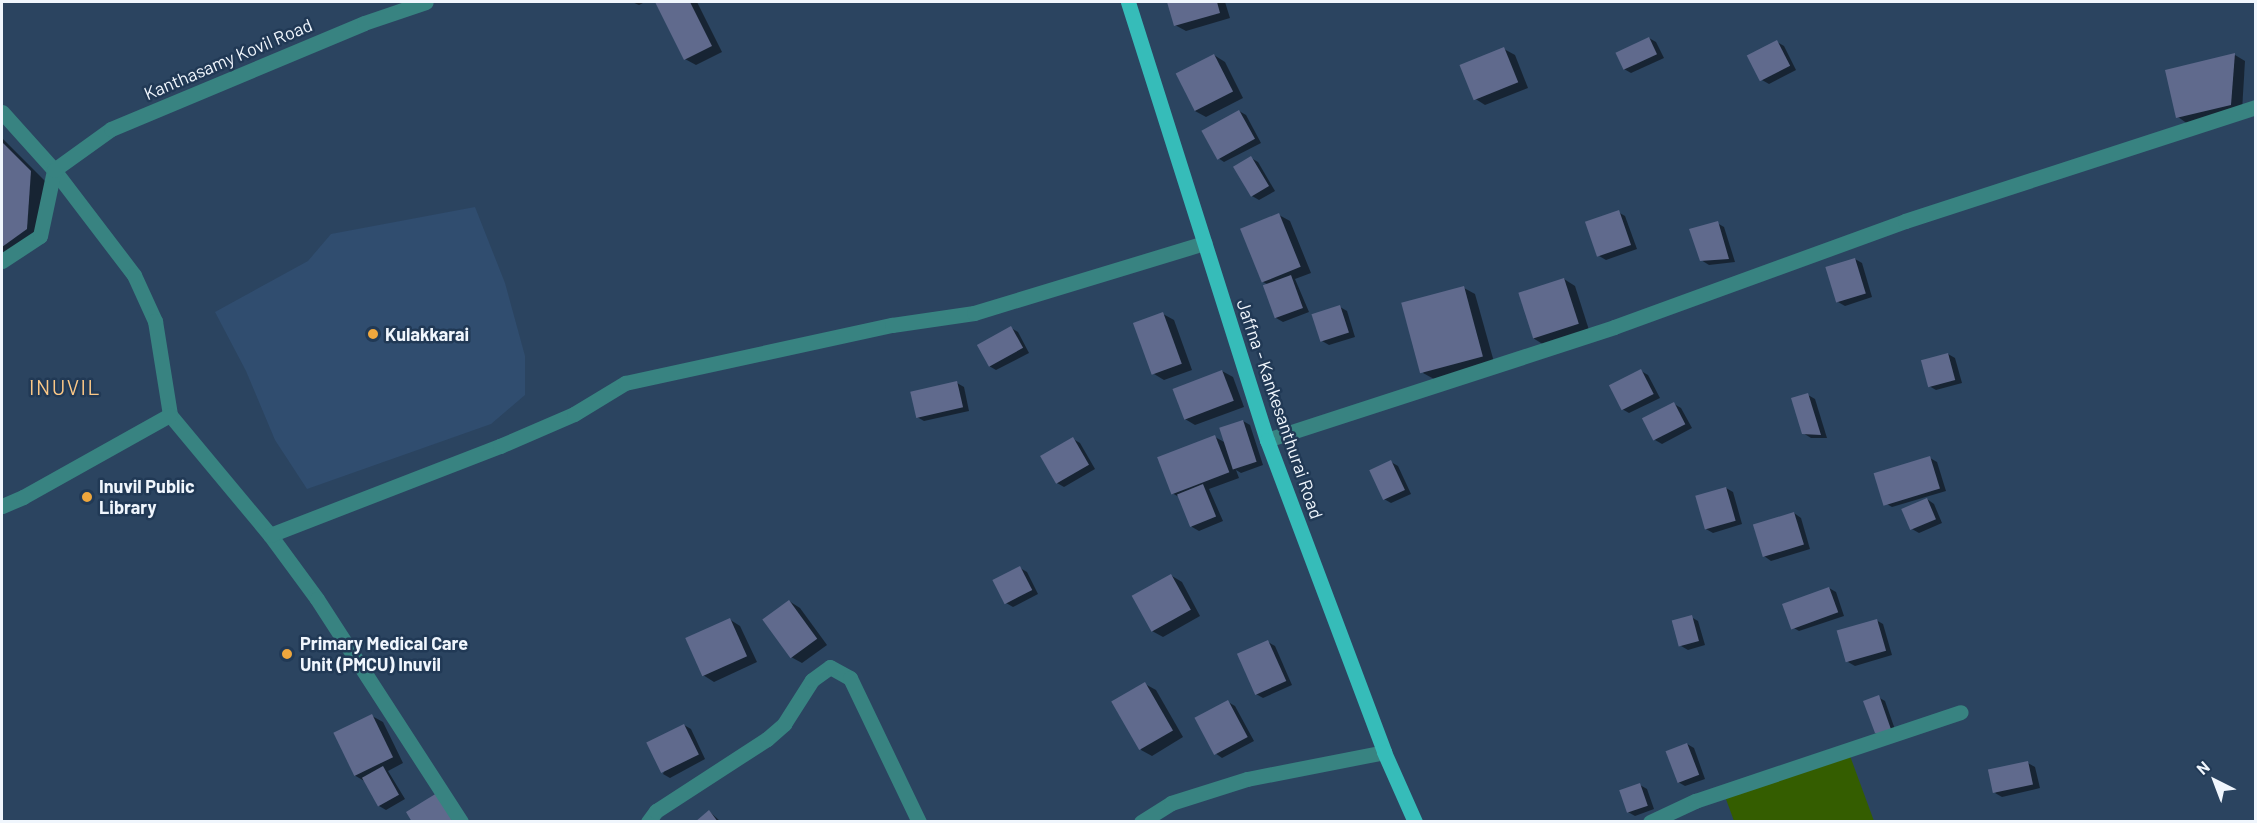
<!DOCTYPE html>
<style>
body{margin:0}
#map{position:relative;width:2257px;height:823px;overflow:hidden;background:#2b4460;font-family:Barlow,sans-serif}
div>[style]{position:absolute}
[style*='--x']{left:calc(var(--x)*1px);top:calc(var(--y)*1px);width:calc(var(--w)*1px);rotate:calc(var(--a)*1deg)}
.built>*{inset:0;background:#304d6f}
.green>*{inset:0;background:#345d00}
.shadow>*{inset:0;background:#0007}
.building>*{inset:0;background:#606a8d;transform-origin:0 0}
.minor>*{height:15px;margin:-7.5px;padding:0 7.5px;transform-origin:7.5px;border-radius:7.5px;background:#388381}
.primary>*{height:15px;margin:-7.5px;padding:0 7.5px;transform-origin:7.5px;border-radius:7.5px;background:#36bcb9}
.dots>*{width:16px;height:16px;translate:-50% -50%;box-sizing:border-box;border:3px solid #213955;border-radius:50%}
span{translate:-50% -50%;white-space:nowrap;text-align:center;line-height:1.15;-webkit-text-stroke:5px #213955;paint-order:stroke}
.street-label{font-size:18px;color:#f0f6fd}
.poi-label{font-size:18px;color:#f0f6fd;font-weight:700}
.left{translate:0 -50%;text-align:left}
.quarter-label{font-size:21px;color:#fbc887;letter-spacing:1.5px}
.frame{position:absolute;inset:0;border:3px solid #f0f6fd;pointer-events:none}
.north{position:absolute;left:2185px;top:751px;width:60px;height:60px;-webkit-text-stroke:4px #213955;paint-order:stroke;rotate:318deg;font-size:16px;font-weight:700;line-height:24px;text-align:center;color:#f0f6fd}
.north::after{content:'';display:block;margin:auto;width:21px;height:27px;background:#f0f6fd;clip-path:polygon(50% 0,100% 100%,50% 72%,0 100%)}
</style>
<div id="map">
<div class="built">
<div style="clip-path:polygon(475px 207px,505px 283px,525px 356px,525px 395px,491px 424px,307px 489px,275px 440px,246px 371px,215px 312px,308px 261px,331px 234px)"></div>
</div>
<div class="green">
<div style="clip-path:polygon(1846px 745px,1874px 821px,1734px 821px,1723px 791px)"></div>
</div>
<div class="shadow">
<div style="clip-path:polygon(632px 2px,645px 2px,639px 5px)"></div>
<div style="clip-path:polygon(657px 2px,697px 2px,722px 52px,696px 65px,685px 59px)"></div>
<div style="clip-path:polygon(1169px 2px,1225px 2px,1230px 18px,1186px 31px,1175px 25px)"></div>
<div style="clip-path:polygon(1649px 38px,1656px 42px,1664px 58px,1631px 73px,1624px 69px)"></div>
<div style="clip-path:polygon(1777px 42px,1784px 46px,1796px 70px,1769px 84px,1762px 80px)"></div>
<div style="clip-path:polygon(1504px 49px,1515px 55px,1528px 88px,1485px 105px,1474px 98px)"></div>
<div style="clip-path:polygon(1214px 55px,1225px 62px,1243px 98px,1206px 117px,1195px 111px)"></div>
<div style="clip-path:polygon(2235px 55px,2245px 61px,2242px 111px,2188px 124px,2178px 117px)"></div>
<div style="clip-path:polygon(1239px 111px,1246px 115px,1261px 143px,1224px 162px,1218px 158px)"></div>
<div style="clip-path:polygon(2px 138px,45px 181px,41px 237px,2px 265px)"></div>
<div style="clip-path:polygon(1251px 158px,1258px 162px,1275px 191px,1259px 200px,1252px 196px)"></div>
<div style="clip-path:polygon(1618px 212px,1625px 216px,1637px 249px,1606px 260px,1599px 256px)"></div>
<div style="clip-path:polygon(1279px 215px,1290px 221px,1311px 273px,1295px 279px,1309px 312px,1283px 322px,1276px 318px,1269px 285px,1263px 282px)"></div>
<div style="clip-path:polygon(1717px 223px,1724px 227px,1735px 262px,1709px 265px,1701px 260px)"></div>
<div style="clip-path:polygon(1855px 259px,1862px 263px,1872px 297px,1845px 306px,1838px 302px)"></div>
<div style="clip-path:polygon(1564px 279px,1575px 286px,1589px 330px,1544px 345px,1533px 338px)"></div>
<div style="clip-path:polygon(1464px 288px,1475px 294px,1494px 362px,1434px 379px,1423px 373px)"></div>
<div style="clip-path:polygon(1340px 307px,1347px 311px,1355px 337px,1329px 345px,1322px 341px)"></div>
<div style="clip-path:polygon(1163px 314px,1174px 320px,1192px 370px,1164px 380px,1154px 374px)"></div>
<div style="clip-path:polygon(1011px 328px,1018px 332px,1029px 353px,996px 370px,989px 366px)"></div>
<div style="clip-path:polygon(1948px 354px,1955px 358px,1962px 383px,1936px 390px,1929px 386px)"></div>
<div style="clip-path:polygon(1222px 371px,1233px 377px,1244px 407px,1195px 425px,1185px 419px)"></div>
<div style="clip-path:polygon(1641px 371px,1648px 375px,1660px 398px,1629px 413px,1622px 409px)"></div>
<div style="clip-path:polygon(957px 383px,964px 387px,969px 411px,924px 421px,917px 417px)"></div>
<div style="clip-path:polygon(1808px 395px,1815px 399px,1827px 438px,1811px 438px,1803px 433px)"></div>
<div style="clip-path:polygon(1674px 404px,1681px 408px,1692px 428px,1662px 444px,1655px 440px)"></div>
<div style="clip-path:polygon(1243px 421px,1250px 425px,1263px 465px,1241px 473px,1236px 470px,1239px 478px,1209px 489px,1223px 521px,1199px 531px,1192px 527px,1179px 497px,1172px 493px,1215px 437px,1226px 443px)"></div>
<div style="clip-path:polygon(1073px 439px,1080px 443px,1095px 469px,1064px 487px,1057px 483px)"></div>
<div style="clip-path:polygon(1930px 458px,1937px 462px,1946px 491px,1892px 507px,1885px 503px)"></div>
<div style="clip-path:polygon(1391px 462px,1398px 466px,1411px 494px,1391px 503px,1384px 499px)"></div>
<div style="clip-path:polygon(1726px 488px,1733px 492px,1742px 524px,1713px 533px,1706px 529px)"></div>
<div style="clip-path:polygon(1927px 499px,1934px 504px,1942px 523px,1919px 533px,1912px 529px)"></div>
<div style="clip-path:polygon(1794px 513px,1801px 518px,1810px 549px,1771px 561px,1764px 556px)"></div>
<div style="clip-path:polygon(1020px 568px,1027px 572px,1038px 594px,1013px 607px,1006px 603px)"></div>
<div style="clip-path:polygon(1172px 576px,1182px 582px,1200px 616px,1163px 637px,1152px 631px)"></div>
<div style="clip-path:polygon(1829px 588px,1836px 592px,1844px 616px,1799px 631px,1792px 627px)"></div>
<div style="clip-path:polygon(789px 601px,800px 608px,827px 645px,802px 663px,791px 657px)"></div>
<div style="clip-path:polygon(1691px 617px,1698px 621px,1705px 645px,1688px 650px,1681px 646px)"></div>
<div style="clip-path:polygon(729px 619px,740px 626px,757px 662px,714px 682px,703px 675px)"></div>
<div style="clip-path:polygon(1876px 620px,1883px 624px,1892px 655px,1855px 666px,1848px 662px)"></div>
<div style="clip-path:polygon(1268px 642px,1275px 646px,1292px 685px,1263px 698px,1256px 694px)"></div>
<div style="clip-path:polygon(1145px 684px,1156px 690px,1183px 737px,1152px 756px,1141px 750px)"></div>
<div style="clip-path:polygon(1878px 697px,1885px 701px,1898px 738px,1883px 737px)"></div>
<div style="clip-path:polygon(1228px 702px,1235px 706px,1254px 741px,1222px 758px,1215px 753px)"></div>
<div style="clip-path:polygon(372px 716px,383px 722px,403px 763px,388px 771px,405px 799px,386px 810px,379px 806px,366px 782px,354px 775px)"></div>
<div style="clip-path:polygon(684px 725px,691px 729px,705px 759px,670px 778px,663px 774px)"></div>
<div style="clip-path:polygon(1687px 744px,1694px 748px,1705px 779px,1685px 786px,1678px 782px)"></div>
<div style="clip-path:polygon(2028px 763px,2035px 767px,2040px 788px,2002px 797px,1995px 793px)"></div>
<div style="clip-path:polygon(1640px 785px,1647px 789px,1654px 809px,1635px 816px,1628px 812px)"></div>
<div style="clip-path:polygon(710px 812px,721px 822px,697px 822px)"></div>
</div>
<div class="building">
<div style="clip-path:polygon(655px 2px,690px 2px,712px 46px,684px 60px)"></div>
<div style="clip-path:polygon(1167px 2px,1217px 2px,1220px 13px,1174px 26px)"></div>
<div style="left:1649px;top:37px;width:19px;height:37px;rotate:65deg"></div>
<div style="left:1777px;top:40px;width:29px;height:34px;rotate:63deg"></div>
<div style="left:1504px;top:47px;width:38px;height:48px;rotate:68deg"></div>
<div style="clip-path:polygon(2235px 53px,2231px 105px,2176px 118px,2165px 70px)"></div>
<div style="left:1214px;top:54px;width:42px;height:43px;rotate:63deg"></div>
<div style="left:1239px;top:110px;width:33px;height:43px;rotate:61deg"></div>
<div style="clip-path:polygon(2px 142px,31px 171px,27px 229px,2px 247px)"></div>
<div style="left:1251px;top:156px;width:35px;height:21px;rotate:59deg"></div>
<div style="left:1619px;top:210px;width:37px;height:36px;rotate:71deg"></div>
<div style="left:1279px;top:213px;width:58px;height:42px;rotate:68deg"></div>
<div style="clip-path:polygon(1718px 221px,1729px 259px,1700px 261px,1689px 229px)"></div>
<div style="left:1855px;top:258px;width:37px;height:31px;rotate:73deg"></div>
<div style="left:1291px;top:275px;width:35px;height:30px;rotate:70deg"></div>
<div style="left:1564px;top:278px;width:48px;height:48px;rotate:72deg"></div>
<div style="left:1464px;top:286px;width:73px;height:65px;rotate:75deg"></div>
<div style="left:1340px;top:305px;width:29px;height:30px;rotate:72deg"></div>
<div style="left:1163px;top:312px;width:55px;height:32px;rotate:70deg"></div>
<div style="left:1011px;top:326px;width:25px;height:39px;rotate:61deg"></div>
<div style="left:1948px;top:353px;width:28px;height:28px;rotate:75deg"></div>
<div style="left:1641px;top:369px;width:28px;height:36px;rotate:63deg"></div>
<div style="left:1222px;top:370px;width:33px;height:53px;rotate:69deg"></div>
<div style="left:957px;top:381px;width:27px;height:48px;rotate:77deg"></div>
<div style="clip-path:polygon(1808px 393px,1821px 435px,1802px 434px,1791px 398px)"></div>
<div style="left:1674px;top:402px;width:25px;height:36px;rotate:63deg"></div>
<div style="left:1243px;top:420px;width:44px;height:25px;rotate:72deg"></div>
<div style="left:1215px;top:435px;width:40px;height:62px;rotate:69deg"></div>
<div style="left:1073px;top:437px;width:32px;height:38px;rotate:60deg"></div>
<div style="left:1930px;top:456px;width:34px;height:59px;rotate:73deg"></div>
<div style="left:1391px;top:460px;width:33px;height:24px;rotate:65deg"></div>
<div style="left:1203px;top:484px;width:35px;height:28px;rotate:68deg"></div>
<div style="left:1726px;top:487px;width:35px;height:32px;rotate:74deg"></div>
<div style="left:1927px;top:498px;width:23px;height:28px;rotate:67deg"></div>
<div style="left:1794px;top:512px;width:34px;height:43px;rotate:73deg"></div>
<div style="left:1020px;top:566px;width:27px;height:31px;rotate:63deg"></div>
<div style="left:1171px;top:574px;width:41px;height:45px;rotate:61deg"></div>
<div style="left:1829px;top:587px;width:27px;height:50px;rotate:70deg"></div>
<div style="left:789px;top:600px;width:48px;height:33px;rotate:54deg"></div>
<div style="left:1692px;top:615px;width:27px;height:21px;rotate:75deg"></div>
<div style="left:730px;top:618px;width:42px;height:49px;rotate:66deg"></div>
<div style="left:1877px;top:619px;width:33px;height:42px;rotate:74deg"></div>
<div style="left:1268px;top:640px;width:45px;height:34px;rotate:66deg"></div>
<div style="left:1145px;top:682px;width:56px;height:39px;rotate:60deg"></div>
<div style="clip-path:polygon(1879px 695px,1893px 735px,1875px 733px,1863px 701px)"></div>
<div style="left:1228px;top:700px;width:42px;height:38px;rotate:62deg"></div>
<div style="left:372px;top:714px;width:48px;height:43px;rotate:64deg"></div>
<div style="left:684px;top:724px;width:34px;height:42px;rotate:64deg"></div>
<div style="left:1687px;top:743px;width:34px;height:23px;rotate:69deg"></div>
<div style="left:2028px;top:761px;width:24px;height:41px;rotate:78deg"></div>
<div style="left:383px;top:766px;width:33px;height:24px;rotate:61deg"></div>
<div style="left:1640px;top:783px;width:24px;height:22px;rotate:71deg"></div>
<div style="clip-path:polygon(437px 793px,454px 822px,412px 822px,406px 812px)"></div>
<div style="clip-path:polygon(709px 810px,718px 822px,695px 822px)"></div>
</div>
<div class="minor">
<div style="--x:2;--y:112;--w:78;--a:48.1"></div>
<div style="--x:54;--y:170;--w:132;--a:52.7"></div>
<div style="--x:134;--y:275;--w:51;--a:65.5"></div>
<div style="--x:155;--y:321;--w:95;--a:80.9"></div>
<div style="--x:170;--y:415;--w:156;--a:50.2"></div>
<div style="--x:270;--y:535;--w:79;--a:53.7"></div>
<div style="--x:317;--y:599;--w:265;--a:57.1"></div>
<div style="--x:2;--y:261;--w:45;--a:-33.3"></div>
<div style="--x:40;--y:236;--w:67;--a:-78"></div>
<div style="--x:54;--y:170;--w:70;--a:-35.7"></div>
<div style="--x:111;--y:129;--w:274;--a:-22.7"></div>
<div style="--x:364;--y:23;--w:65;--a:-18.7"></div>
<div style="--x:1267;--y:440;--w:365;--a:-18"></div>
<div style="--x:1614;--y:327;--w:310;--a:-20"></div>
<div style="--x:1905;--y:221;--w:369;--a:-18"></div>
<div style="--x:2;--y:506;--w:23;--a:-23"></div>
<div style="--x:23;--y:497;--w:168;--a:-29.2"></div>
<div style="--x:270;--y:535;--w:247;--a:-21.2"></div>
<div style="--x:500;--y:446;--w:81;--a:-23.4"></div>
<div style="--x:574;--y:414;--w:60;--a:-31.3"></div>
<div style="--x:625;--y:383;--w:273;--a:-12.3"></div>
<div style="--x:892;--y:325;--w:83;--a:-8.3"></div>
<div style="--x:974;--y:313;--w:241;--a:-16.9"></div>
<div style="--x:648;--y:822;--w:14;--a:-54"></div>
<div style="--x:656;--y:811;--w:132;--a:-33"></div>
<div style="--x:767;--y:739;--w:23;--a:-41"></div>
<div style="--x:784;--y:724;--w:52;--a:-57.5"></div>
<div style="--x:812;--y:680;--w:22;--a:-36"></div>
<div style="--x:830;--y:667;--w:23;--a:29"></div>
<div style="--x:850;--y:678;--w:160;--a:64.4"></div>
<div style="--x:1141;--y:822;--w:36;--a:-32"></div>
<div style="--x:1171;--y:803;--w:80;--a:-17.5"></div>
<div style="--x:1247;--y:779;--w:140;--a:-11.1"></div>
<div style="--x:1650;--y:822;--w:50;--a:-25"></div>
<div style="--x:1695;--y:801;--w:280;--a:-18.5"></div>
</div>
<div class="primary">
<div style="--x:1128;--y:2;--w:460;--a:72.4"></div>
<div style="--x:1267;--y:440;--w:333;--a:69.4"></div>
<div style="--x:1384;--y:752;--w:77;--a:66.1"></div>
</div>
<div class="dots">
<div style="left:373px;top:334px;background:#efa73d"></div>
<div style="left:87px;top:497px;background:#efa73d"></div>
<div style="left:287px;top:654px;background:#efa73d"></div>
</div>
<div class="street-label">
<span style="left:228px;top:59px;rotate:-23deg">Kanthasamy Kovil Road</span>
<span style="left:1280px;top:409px;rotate:71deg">Jaffna - Kankesanthurai Road</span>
</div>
<div class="poi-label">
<span class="left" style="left:385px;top:334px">Kulakkarai</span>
<span class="left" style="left:99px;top:497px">Inuvil Public<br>Library</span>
<span class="left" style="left:300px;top:654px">Primary Medical Care<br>Unit (PMCU) Inuvil</span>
</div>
<div class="quarter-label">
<span style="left:65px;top:387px">INUVIL</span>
</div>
<div class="frame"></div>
<div class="north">N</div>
</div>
